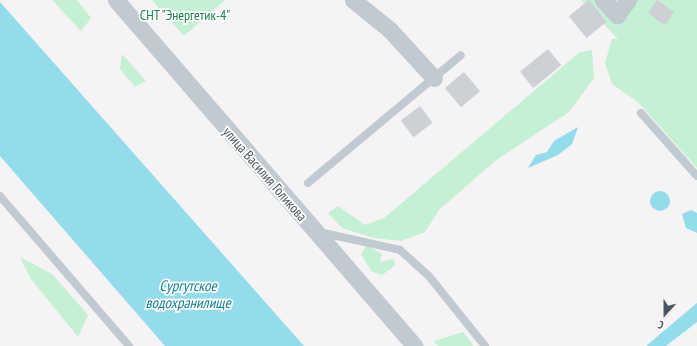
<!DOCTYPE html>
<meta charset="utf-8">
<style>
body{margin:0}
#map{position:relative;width:697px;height:346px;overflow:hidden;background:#f5f3f3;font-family:"PT Sans Narrow",sans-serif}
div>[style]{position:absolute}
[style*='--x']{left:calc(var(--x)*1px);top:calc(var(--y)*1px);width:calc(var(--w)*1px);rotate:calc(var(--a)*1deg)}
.green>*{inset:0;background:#c4f0d3}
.water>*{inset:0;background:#93dceb}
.round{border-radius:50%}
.building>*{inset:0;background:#cdd0d5;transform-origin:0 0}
.lane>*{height:8px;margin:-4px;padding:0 4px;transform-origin:4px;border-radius:4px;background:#c1cad1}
.street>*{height:17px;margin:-8.5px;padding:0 8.5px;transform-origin:8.5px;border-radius:8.5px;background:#c1cad1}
span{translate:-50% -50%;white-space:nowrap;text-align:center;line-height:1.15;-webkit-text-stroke:3.5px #fff;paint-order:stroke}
.park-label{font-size:14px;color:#1a824a}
.street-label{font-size:14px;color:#4b5760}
.water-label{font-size:15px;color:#108096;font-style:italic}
.north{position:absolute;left:645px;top:294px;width:40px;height:40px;-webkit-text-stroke:3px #fff;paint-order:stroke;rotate:201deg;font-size:11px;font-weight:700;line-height:16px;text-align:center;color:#4b5760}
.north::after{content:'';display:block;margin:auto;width:14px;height:18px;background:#4b5760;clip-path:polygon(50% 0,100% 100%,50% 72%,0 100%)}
</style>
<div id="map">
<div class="green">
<div style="clip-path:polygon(52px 0,77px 0,91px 18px,81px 31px)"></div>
<div style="clip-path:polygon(152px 0,225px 0,184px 36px)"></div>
<div style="clip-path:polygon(581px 0,697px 0,697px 168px,638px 102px,612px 84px,605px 63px,612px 39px,618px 39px)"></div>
<div style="clip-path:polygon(592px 50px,594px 78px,569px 112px,495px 161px,439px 210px,425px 232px,401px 241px,374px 238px,342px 228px,328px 213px,338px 206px,365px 225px,384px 218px,580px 52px)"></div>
<div style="clip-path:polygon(122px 54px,146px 81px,135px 87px,120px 69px)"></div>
<div style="clip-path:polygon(367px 245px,382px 254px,380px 262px,393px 259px,396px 265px,382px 275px,371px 271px,361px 254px)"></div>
<div style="clip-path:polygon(20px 257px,52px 274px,88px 315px,78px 337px,31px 279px)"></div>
<div style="clip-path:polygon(463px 332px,474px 346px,438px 346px,434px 341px)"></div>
</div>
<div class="water">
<div style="clip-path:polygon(0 2px,304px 346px,165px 346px,0 156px)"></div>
<div style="clip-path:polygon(578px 127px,572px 144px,558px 155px,528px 168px,536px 155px,547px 152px,554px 141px)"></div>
<div class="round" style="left:650px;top:191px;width:20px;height:20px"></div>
<div style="clip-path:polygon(691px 210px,697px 213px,697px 233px,686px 228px,682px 214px)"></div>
<div style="clip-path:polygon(697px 303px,697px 322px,666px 346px,646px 346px)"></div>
</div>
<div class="building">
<div style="left:589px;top:0;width:28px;height:26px;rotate:51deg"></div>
<div style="left:657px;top:0;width:21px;height:16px;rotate:35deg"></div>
<div style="left:548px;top:49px;width:21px;height:36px;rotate:51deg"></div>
<div style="left:464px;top:72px;width:25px;height:25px;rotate:50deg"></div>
<div style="left:420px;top:106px;width:21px;height:24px;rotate:53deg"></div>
</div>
<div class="lane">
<div style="--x:641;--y:113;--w:84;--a:48.4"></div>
<div style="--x:308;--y:183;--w:199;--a:-39.9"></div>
<div style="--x:0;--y:196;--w:198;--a:49.3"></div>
<div style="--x:319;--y:232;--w:83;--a:12.5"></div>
<div style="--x:400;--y:250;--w:38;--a:42"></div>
<div style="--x:428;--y:275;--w:91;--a:51.2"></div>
</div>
<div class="street">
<div style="--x:116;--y:0;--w:457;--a:49.2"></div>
<div style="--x:353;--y:0;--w:48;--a:39"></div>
<div style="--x:390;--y:30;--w:65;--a:47.5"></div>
<div style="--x:603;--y:0;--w:21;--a:47"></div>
<div style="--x:617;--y:15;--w:19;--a:-54"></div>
</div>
<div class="park-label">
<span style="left:185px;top:15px">СНТ "Энергетик-4"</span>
</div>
<div class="street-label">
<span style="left:265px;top:174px;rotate:49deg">улица Василия Голикова</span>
</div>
<div class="water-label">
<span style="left:188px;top:294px">Сургутское<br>водохранилище</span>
</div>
<div class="north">С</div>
</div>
